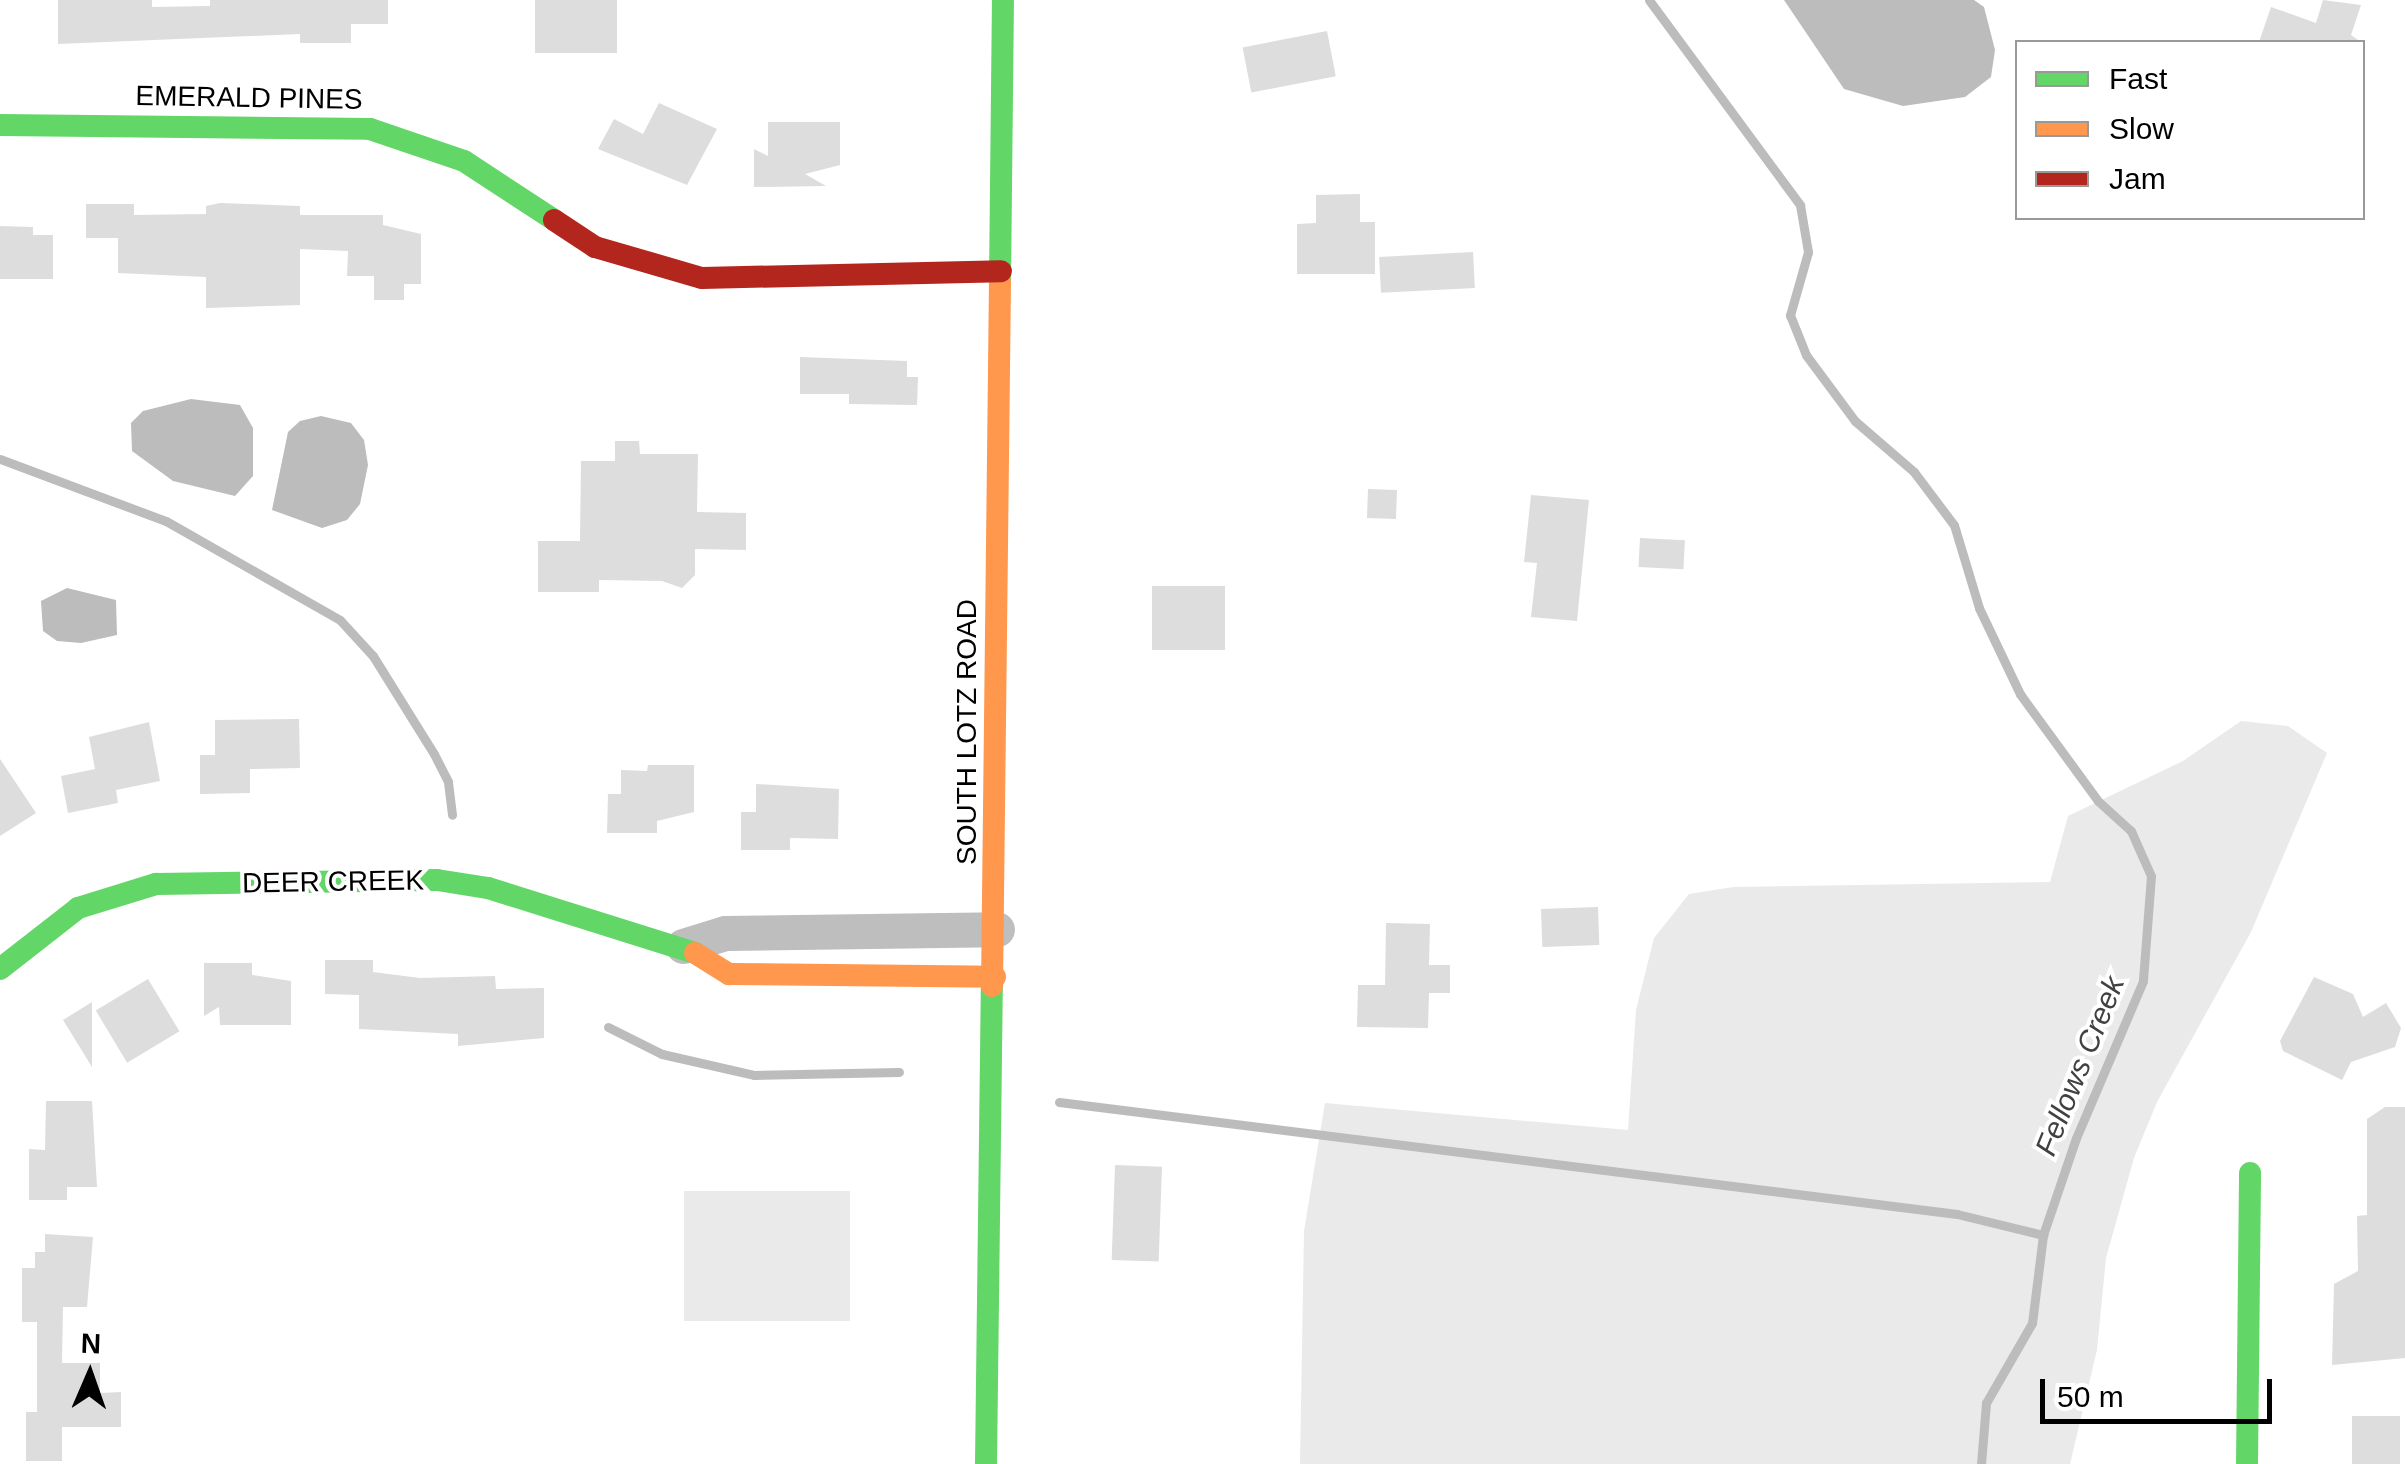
<!DOCTYPE html>
<style>
body{margin:0}
#map{position:relative;width:2405px;height:1464px;overflow:hidden;background:#fff;font-family:Arial,sans-serif}
div>[style]{position:absolute}
[style*='--x']{left:calc(var(--x)*1px);top:calc(var(--y)*1px);width:calc(var(--w)*1px);rotate:calc(var(--a)*1deg)}
.green>*{inset:0;background:#eaeaea;transform-origin:0 0}
.water>*{inset:0;background:#bcbcbc}
.stream>*{height:9px;margin:-4.5px;padding:0 4.5px;transform-origin:4.5px;border-radius:4.5px;background:#bcbcbc}
.building>*{inset:0;background:#ddd;transform-origin:0 0}
.street>*{height:35px;margin:-17.5px;padding:0 17.5px;transform-origin:17.5px;border-radius:17.5px;background:#bebebe}
.fast>*{height:22px;margin:-11px;padding:0 11px;transform-origin:11px;border-radius:11px;background:#63d668}
.slow>*{height:22px;margin:-11px;padding:0 11px;transform-origin:11px;border-radius:11px;background:#ff974d}
.jam>*{height:22px;margin:-11px;padding:0 11px;transform-origin:11px;border-radius:11px;background:#b3261e}
span{translate:-50% -50%;white-space:nowrap;text-align:center;line-height:1.15;-webkit-text-stroke:8px #fff;paint-order:stroke}
.street-label{font-size:28px;color:#000}
.water-label{font-size:30px;color:#414141;font-style:italic}
.legend{position:absolute;left:2015px;top:40px;width:350px;height:180px;box-sizing:border-box;background:#fff;border:2px solid #999;margin:0;padding:12px 18px;list-style:none;font-size:30px;color:#000}
.legend li{display:flex;align-items:center;gap:20px;height:50px}
.legend b{width:50px;border:2px solid #999}
.north{position:absolute;left:40px;top:1324px;width:100px;height:100px;-webkit-text-stroke:8px #fff;paint-order:stroke;rotate:2deg;font-size:28px;font-weight:700;line-height:40px;text-align:center;color:#000}
.north::after{content:'';display:block;margin:auto;width:35px;height:45px;background:#000;clip-path:polygon(50% 0,100% 100%,50% 72%,0 100%)}
.scale{position:absolute;left:2040px;top:1379px;width:232px;height:45px;box-sizing:border-box;border:5px solid #000;border-top:0;padding-left:12px;font-size:30px;line-height:35px;white-space:nowrap;color:#000;-webkit-text-stroke:8px #fff;paint-order:stroke}
</style>
<div id="map">
<div class="green">
<div style="clip-path:polygon(2241px 721px,2288px 726px,2327px 753px,2251px 932px,2157px 1102px,2134px 1158px,2106px 1258px,2097px 1350px,2070px 1464px,1300px 1464px,1304px 1231px,1325px 1103px,1628px 1130px,1636px 1010px,1654px 938px,1689px 894px,1733px 887px,2050px 882px,2068px 816px,2183px 761px)"></div>
<div style="left:850px;top:1191px;width:130px;height:166px;rotate:90deg"></div>
</div>
<div class="water">
<div style="clip-path:polygon(1784px 0,1974px 0,1984px 7px,1995px 50px,1991px 77px,1965px 97px,1903px 106px,1844px 89px)"></div>
<div style="clip-path:polygon(191px 399px,240px 405px,253px 428px,253px 476px,235px 496px,173px 481px,132px 451px,131px 423px,143px 411px)"></div>
<div style="clip-path:polygon(321px 416px,351px 423px,364px 440px,368px 465px,360px 504px,347px 520px,322px 528px,272px 510px,288px 432px,300px 421px)"></div>
<div style="clip-path:polygon(67px 588px,116px 600px,117px 635px,81px 643px,57px 641px,43px 631px,41px 601px)"></div>
</div>
<div class="stream">
<div style="--x:1649;--y:0;--w:255;--a:53.6"></div>
<div style="--x:1800;--y:205;--w:48;--a:80.3"></div>
<div style="--x:1808;--y:252;--w:66;--a:105.9"></div>
<div style="--x:1790;--y:315;--w:43;--a:68.2"></div>
<div style="--x:1806;--y:355;--w:82;--a:53.4"></div>
<div style="--x:1855;--y:421;--w:78;--a:40.8"></div>
<div style="--x:1914;--y:472;--w:66;--a:53"></div>
<div style="--x:1954;--y:525;--w:87;--a:73.2"></div>
<div style="--x:1979;--y:608;--w:95;--a:64.5"></div>
<div style="--x:2020;--y:694;--w:132;--a:53.9"></div>
<div style="--x:2098;--y:801;--w:45;--a:42.3"></div>
<div style="--x:2131;--y:831;--w:49;--a:66"></div>
<div style="--x:2151;--y:876;--w:105;--a:94.4"></div>
<div style="--x:2143;--y:981;--w:171;--a:113.1"></div>
<div style="--x:2076;--y:1138;--w:102;--a:108.8"></div>
<div style="--x:2043;--y:1235;--w:89;--a:97.1"></div>
<div style="--x:2032;--y:1323;--w:92;--a:119.9"></div>
<div style="--x:1986;--y:1403;--w:61;--a:94.7"></div>
<div style="--x:0;--y:459;--w:177;--a:20.5"></div>
<div style="--x:166;--y:521;--w:200;--a:29.6"></div>
<div style="--x:340;--y:620;--w:49;--a:47.5"></div>
<div style="--x:373;--y:656;--w:115;--a:58.1"></div>
<div style="--x:434;--y:754;--w:31;--a:63"></div>
<div style="--x:448;--y:782;--w:33;--a:83"></div>
<div style="--x:608;--y:1027;--w:60;--a:26.6"></div>
<div style="--x:662;--y:1054;--w:94;--a:12.9"></div>
<div style="--x:754;--y:1075;--w:145;--a:-1.2"></div>
<div style="--x:1059;--y:1102;--w:905;--a:7.11"></div>
<div style="--x:1957;--y:1214;--w:89;--a:13.7"></div>
</div>
<div class="building">
<div style="clip-path:polygon(58px 0,152px 0,152px 7px,210px 6px,210px 0,388px 0,388px 24px,351px 24px,351px 43px,300px 43px,300px 34px,58px 44px)"></div>
<div style="left:535px;top:0;width:82px;height:53px"></div>
<div style="clip-path:polygon(2323px 0,2361px 5px,2351px 35px,2361px 42px,2259px 42px,2271px 7px,2316px 23px)"></div>
<div style="left:1327px;top:31px;width:46px;height:86px;rotate:79deg"></div>
<div style="clip-path:polygon(659px 103px,717px 129px,687px 185px,598px 149px,614px 119px,643px 134px)"></div>
<div style="clip-path:polygon(768px 122px,840px 122px,840px 165px,805px 174px,826px 186px,754px 187px,754px 149px,768px 156px)"></div>
<div style="clip-path:polygon(1360px 194px,1360px 222px,1375px 222px,1375px 274px,1297px 274px,1297px 224px,1316px 223px,1316px 195px)"></div>
<div style="clip-path:polygon(220px 203px,300px 206px,300px 215px,383px 215px,383px 225px,421px 234px,421px 284px,404px 284px,404px 300px,374px 300px,374px 276px,347px 276px,348px 251px,300px 249px,300px 305px,206px 308px,206px 277px,118px 273px,118px 238px,86px 238px,86px 204px,134px 204px,134px 215px,206px 214px,206px 206px)"></div>
<div style="clip-path:polygon(0 226px,33px 227px,33px 235px,53px 235px,53px 279px,0 279px)"></div>
<div style="left:1473px;top:252px;width:36px;height:94px;rotate:87deg"></div>
<div style="clip-path:polygon(800px 357px,907px 361px,907px 377px,918px 377px,917px 405px,849px 404px,849px 394px,800px 394px)"></div>
<div style="clip-path:polygon(615px 441px,639px 441px,640px 454px,698px 454px,697px 512px,746px 513px,746px 550px,695px 549px,695px 575px,682px 588px,662px 581px,599px 580px,599px 592px,538px 592px,538px 541px,580px 541px,581px 461px,615px 461px)"></div>
<div style="left:1368px;top:489px;width:29px;height:29px;rotate:2deg"></div>
<div style="clip-path:polygon(1531px 495px,1589px 500px,1577px 621px,1531px 617px,1537px 563px,1524px 562px)"></div>
<div style="left:1640px;top:538px;width:45px;height:29px;rotate:3deg"></div>
<div style="left:1152px;top:586px;width:73px;height:64px"></div>
<div style="clip-path:polygon(299px 719px,300px 768px,250px 769px,250px 793px,200px 794px,200px 755px,215px 755px,215px 720px)"></div>
<div style="clip-path:polygon(149px 722px,160px 781px,116px 790px,118px 803px,68px 813px,61px 776px,95px 769px,89px 737px)"></div>
<div style="clip-path:polygon(0 759px,36px 813px,0 836px)"></div>
<div style="clip-path:polygon(648px 765px,694px 765px,694px 812px,657px 821px,657px 833px,607px 833px,608px 794px,621px 794px,621px 770px,647px 771px)"></div>
<div style="clip-path:polygon(756px 784px,839px 789px,838px 839px,790px 838px,790px 850px,741px 850px,741px 812px,756px 812px)"></div>
<div style="left:1598px;top:907px;width:38px;height:57px;rotate:88deg"></div>
<div style="clip-path:polygon(1386px 923px,1430px 924px,1429px 965px,1450px 965px,1450px 993px,1429px 993px,1428px 1028px,1357px 1027px,1358px 985px,1385px 985px)"></div>
<div style="clip-path:polygon(325px 960px,373px 960px,373px 972px,420px 978px,495px 976px,496px 989px,544px 988px,544px 1038px,458px 1046px,458px 1034px,359px 1029px,359px 995px,325px 994px)"></div>
<div style="clip-path:polygon(204px 963px,252px 963px,252px 975px,291px 981px,291px 1025px,220px 1025px,219px 1007px,204px 1016px)"></div>
<div style="clip-path:polygon(2314px 977px,2353px 994px,2363px 1017px,2386px 1003px,2401px 1028px,2395px 1047px,2351px 1062px,2342px 1080px,2283px 1051px,2280px 1041px)"></div>
<div style="left:148px;top:979px;width:61px;height:61px;rotate:59deg"></div>
<div style="clip-path:polygon(92px 1002px,92px 1067px,63px 1020px)"></div>
<div style="clip-path:polygon(46px 1101px,92px 1101px,97px 1187px,67px 1187px,67px 1200px,29px 1200px,29px 1149px,45px 1150px)"></div>
<div style="clip-path:polygon(2385px 1107px,2405px 1107px,2405px 1358px,2332px 1365px,2334px 1284px,2358px 1271px,2357px 1216px,2367px 1215px,2367px 1119px)"></div>
<div style="left:1115px;top:1165px;width:47px;height:95px;rotate:2deg"></div>
<div style="clip-path:polygon(45px 1234px,93px 1237px,87px 1307px,63px 1307px,62px 1363px,100px 1363px,100px 1393px,121px 1392px,121px 1427px,62px 1427px,62px 1461px,26px 1461px,26px 1412px,37px 1412px,37px 1322px,22px 1322px,22px 1268px,35px 1268px,35px 1252px,45px 1252px)"></div>
<div style="left:2400px;top:1416px;width:48px;height:48px;rotate:90deg"></div>
</div>
<div class="street">
<div style="--x:683;--y:946;--w:44;--a:-17.2"></div>
<div style="--x:725;--y:933;--w:272;--a:-0.8"></div>
</div>
<div class="fast">
<div style="--x:0;--y:125;--w:370;--a:0.6"></div>
<div style="--x:370;--y:129;--w:99;--a:18.8"></div>
<div style="--x:464;--y:161;--w:108;--a:33.2"></div>
<div style="--x:1000;--y:282;--w:282;--a:-89.4"></div>
<div style="--x:0;--y:969;--w:99;--a:-38"></div>
<div style="--x:78;--y:908;--w:82;--a:-17.1"></div>
<div style="--x:156;--y:884;--w:281;--a:-0.8"></div>
<div style="--x:437;--y:880;--w:52;--a:8.9"></div>
<div style="--x:488;--y:888;--w:217;--a:17.4"></div>
<div style="--x:986;--y:1464;--w:478;--a:-89.3"></div>
<div style="--x:2247;--y:1464;--w:291;--a:-89.4"></div>
</div>
<div class="slow">
<div style="--x:695;--y:953;--w:40;--a:32"></div>
<div style="--x:729;--y:974;--w:266;--a:0.6"></div>
<div style="--x:992;--y:986;--w:704;--a:-89.35"></div>
</div>
<div class="jam">
<div style="--x:554;--y:220;--w:49;--a:33.4"></div>
<div style="--x:595;--y:247;--w:111;--a:16.2"></div>
<div style="--x:702;--y:278;--w:299;--a:-1.3"></div>
</div>
<div class="street-label">
<span style="left:249px;top:98px;rotate:1deg">EMERALD PINES</span>
<span style="left:967px;top:732px;rotate:-90deg">SOUTH LOTZ ROAD</span>
<span style="left:333px;top:882px;rotate:-1deg">DEER CREEK</span>
</div>
<div class="water-label">
<span style="left:2080px;top:1066px;rotate:-68deg">Fellows Creek</span>
</div>
<ul class="legend">
<li><b style="height:12px;background:#63d668"></b>Fast</li>
<li><b style="height:12px;background:#ff974d"></b>Slow</li>
<li><b style="height:12px;background:#b3261e"></b>Jam</li>
</ul>
<div class="north">N</div>
<div class="scale">50 m</div>
</div>
